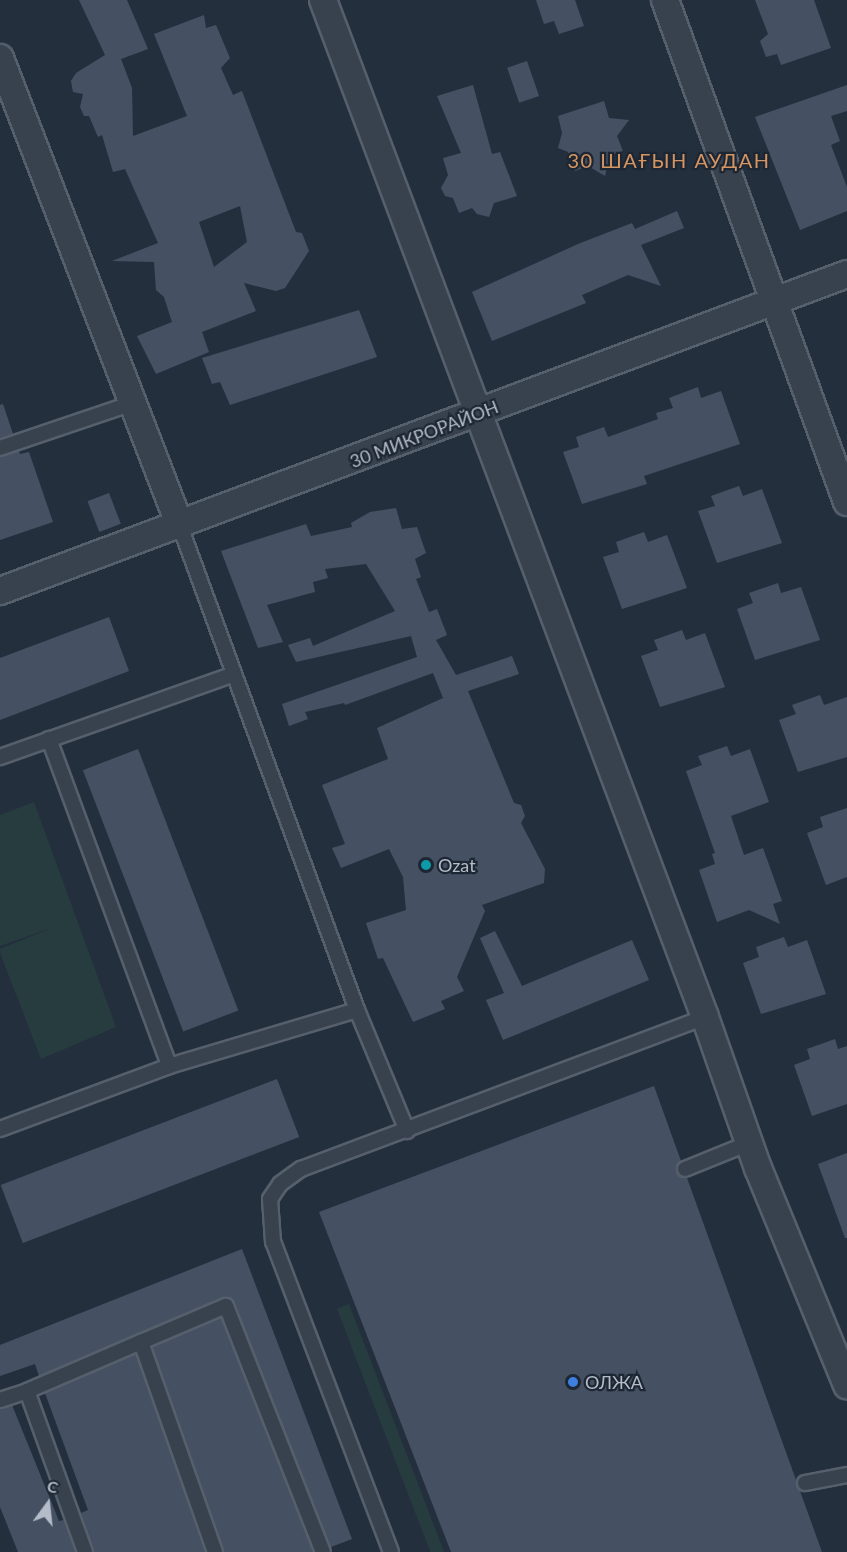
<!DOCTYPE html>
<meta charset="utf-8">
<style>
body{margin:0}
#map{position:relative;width:847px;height:1552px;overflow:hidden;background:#242f3e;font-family:Lato,sans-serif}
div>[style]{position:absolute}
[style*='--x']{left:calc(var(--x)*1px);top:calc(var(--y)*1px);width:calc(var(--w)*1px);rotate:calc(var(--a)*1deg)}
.green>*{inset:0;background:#263c3f;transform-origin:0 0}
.building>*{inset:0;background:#455162;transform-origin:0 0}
.roads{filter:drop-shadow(2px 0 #565f6c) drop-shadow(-2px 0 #565f6c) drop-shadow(0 2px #565f6c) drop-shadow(0 -2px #565f6c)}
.service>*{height:14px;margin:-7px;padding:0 7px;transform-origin:7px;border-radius:7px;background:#38414e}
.minor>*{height:26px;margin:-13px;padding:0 13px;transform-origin:13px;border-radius:13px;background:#38414e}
.dots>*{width:16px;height:16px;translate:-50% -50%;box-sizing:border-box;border:3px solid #1d2633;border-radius:50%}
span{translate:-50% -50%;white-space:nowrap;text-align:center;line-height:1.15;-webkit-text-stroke:4.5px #1d2633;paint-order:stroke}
.street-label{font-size:18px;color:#b4bcc9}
.poi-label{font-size:18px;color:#b4bcc9}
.left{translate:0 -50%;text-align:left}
.neighbourhood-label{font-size:20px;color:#d59563;letter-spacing:1.5px}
.north{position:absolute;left:18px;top:1474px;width:60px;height:60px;-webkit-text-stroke:4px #1d2633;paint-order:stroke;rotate:15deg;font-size:16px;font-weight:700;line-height:24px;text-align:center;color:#b4bcc9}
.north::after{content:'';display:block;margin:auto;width:21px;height:27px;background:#b4bcc9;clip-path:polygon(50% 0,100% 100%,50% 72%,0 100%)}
</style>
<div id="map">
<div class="green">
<div style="clip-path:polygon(34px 802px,116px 1027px,41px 1059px,0 953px,0 949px,54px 927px,0 946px,0 815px)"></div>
<div style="left:349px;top:1304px;width:265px;height:13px;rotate:69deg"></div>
</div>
<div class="building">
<div style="clip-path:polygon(evenodd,79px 0,127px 0,148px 49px,121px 59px,132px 88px,133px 136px,187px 116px,154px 34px,204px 15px,206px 28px,216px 25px,230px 58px,221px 68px,233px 95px,242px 91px,296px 232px,302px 233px,309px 251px,285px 288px,276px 291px,244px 283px,256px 311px,202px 332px,209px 352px,156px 374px,137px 336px,172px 322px,164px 297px,156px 290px,154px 262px,112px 261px,158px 243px,125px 169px,113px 172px,102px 135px,98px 137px,89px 116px,84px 116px,80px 107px,83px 94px,73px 92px,71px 81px,76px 73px,105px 55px,79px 0,240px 206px,247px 242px,214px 267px,199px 222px,240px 206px)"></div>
<div style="clip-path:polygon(536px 0,575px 0,584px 26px,559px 34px,554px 21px,544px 24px)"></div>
<div style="clip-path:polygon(755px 0,814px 0,831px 48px,781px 65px,777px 54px,766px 57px,760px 41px,768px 34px)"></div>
<div style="left:527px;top:61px;width:37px;height:21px;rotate:71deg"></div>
<div style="clip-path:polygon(473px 85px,492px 154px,500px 152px,517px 196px,494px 203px,489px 217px,477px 214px,472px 208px,459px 213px,453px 198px,445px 196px,441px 188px,448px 175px,443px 158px,461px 153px,437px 96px)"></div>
<div style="clip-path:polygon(847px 85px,847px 111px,831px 116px,840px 141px,831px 145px,847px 187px,847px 211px,800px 230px,755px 117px)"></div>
<div style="clip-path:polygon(604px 101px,609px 118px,629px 120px,617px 136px,623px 151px,610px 155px,605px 176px,588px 166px,575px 171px,568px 152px,558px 148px,562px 133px,558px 116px)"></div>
<div style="clip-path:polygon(677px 211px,684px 228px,641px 245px,661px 286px,628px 275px,582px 295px,586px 303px,492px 341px,472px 292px,578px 244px,632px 223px,635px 229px)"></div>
<div style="clip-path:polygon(359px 310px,377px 357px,230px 405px,220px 382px,212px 384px,202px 358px)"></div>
<div style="clip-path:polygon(698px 387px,701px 398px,721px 391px,740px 444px,644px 476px,647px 484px,582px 504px,563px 452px,579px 447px,576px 437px,604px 427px,608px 437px,658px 419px,656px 413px,673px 408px,669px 398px)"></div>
<div style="clip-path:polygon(3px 404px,13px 434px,0 438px,0 405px)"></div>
<div style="clip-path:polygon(19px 451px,20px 454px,29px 452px,53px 522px,0 540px,0 457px)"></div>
<div style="clip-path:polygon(739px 486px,743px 496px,762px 489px,782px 543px,717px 563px,698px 511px,715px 506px,711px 496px)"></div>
<div style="left:109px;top:493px;width:33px;height:23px;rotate:69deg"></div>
<div style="clip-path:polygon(396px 508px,402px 529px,417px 527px,426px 553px,415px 559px,421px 577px,416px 579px,429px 612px,437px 609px,447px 635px,436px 640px,456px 675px,512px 656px,519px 674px,468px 691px,514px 803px,521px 805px,525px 816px,521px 823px,545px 869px,544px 883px,482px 905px,485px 911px,457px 977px,464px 991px,441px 1001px,445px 1009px,413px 1022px,383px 958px,378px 959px,366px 923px,406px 910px,403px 877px,389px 849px,341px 868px,332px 848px,345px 844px,322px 785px,388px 759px,377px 728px,443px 698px,433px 673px,345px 705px,344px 703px,305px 712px,308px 719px,289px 726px,282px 704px,417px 657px,411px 636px,296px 662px,288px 645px,310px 638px,313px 646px,395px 611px,366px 564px,325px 569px,328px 578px,313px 582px,315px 592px,267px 605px,283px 642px,258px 648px,221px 551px,306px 524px,311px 536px,352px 527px,351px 523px,370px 512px)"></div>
<div style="clip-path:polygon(644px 532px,648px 542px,667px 535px,687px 588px,622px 609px,603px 557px,619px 552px,616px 542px)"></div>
<div style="clip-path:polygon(778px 583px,781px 593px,801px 587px,820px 640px,755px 660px,737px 609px,753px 603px,749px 593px)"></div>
<div style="clip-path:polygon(109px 617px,129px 671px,0 720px,0 658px)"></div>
<div style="clip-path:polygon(682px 630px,686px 640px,705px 633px,725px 687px,660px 707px,641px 656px,658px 650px,654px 640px)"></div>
<div style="clip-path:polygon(820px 695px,824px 705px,847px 697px,847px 757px,798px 772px,779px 720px,796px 714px,792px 705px)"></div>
<div style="clip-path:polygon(727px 746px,731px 756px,750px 749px,769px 802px,731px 816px,744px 855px,763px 848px,782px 901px,773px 904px,780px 924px,749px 910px,717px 922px,699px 870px,715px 864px,712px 854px,715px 853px,686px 771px,702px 765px,698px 756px)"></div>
<div style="left:138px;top:749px;width:280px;height:59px;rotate:69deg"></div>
<div style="clip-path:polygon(847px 808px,847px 877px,826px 885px,807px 833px,823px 827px,820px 817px)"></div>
<div style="clip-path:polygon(495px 931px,522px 986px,632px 940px,649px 980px,503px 1040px,486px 1000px,504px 993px,480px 938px)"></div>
<div style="clip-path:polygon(784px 937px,788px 947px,807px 940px,826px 994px,761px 1014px,743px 963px,759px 957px,756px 947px)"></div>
<div style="clip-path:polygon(835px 1039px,838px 1049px,847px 1046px,847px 1104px,812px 1116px,794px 1065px,810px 1059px,807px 1049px)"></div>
<div style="left:277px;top:1079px;width:62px;height:296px;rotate:69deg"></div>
<div style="clip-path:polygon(654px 1086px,681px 1161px,677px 1172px,687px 1178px,822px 1552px,451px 1552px,319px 1212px)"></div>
<div style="clip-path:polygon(847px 1153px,847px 1238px,845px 1238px,818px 1164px)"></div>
<div style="clip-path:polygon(242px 1249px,352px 1539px,331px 1547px,231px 1299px,222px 1298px,39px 1376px,35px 1364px,0 1376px,0 1345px)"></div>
<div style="clip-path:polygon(221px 1318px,313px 1552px,224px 1552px,152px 1347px)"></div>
<div style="clip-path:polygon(136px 1354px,205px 1552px,94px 1552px,81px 1513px,88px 1510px,45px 1393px)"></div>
<div style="clip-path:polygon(12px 1405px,59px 1521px,64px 1520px,75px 1552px,18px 1552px,0 1507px,0 1409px)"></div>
</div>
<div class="roads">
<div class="service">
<div style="--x:0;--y:448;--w:140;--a:-18.7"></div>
<div style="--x:180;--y:526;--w:515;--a:69.91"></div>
<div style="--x:357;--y:1010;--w:131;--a:67.5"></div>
<div style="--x:49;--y:739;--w:348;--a:69.8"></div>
<div style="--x:0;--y:757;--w:248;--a:-19.5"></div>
<div style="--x:0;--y:1129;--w:180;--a:-20.4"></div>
<div style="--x:169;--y:1066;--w:196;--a:-16.6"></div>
<div style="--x:685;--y:1169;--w:69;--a:-22.1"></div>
<div style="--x:141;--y:1342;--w:92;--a:-23"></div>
<div style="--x:226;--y:1306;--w:264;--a:68.5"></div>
<div style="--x:0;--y:1400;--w:28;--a:-18"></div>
<div style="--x:805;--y:1483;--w:43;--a:-10.8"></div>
<div style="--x:85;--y:1552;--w:171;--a:-109.8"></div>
<div style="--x:27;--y:1391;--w:124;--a:-23.3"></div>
<div style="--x:141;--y:1342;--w:223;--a:70.6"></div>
<div style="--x:391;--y:1552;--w:332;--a:-110.8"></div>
<div style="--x:273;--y:1242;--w:43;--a:-94"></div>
<div style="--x:270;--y:1199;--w:18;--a:-56"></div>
<div style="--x:280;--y:1184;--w:26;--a:-36"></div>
<div style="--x:301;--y:1169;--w:432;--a:-20.6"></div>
</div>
<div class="minor">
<div style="--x:323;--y:0;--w:1086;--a:69.41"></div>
<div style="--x:705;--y:1017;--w:160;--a:70.7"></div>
<div style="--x:758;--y:1168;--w:235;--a:67.7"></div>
<div style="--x:665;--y:0;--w:534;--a:70.07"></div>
<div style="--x:0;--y:58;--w:501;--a:68.96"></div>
<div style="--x:0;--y:591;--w:904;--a:-20.52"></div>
</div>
</div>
<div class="dots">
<div style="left:426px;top:865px;background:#0f9aa8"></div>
<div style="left:573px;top:1382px;background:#3f7fe0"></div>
</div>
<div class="street-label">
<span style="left:424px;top:434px;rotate:-21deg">30 МИКРОРАЙОН</span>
</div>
<div class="poi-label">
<span class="left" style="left:438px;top:865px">Ozat</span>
<span class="left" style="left:585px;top:1382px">ОЛЖА</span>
</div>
<div class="neighbourhood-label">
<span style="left:669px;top:160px">30 ШАҒЫН АУДАН</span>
</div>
<div class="north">С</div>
</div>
